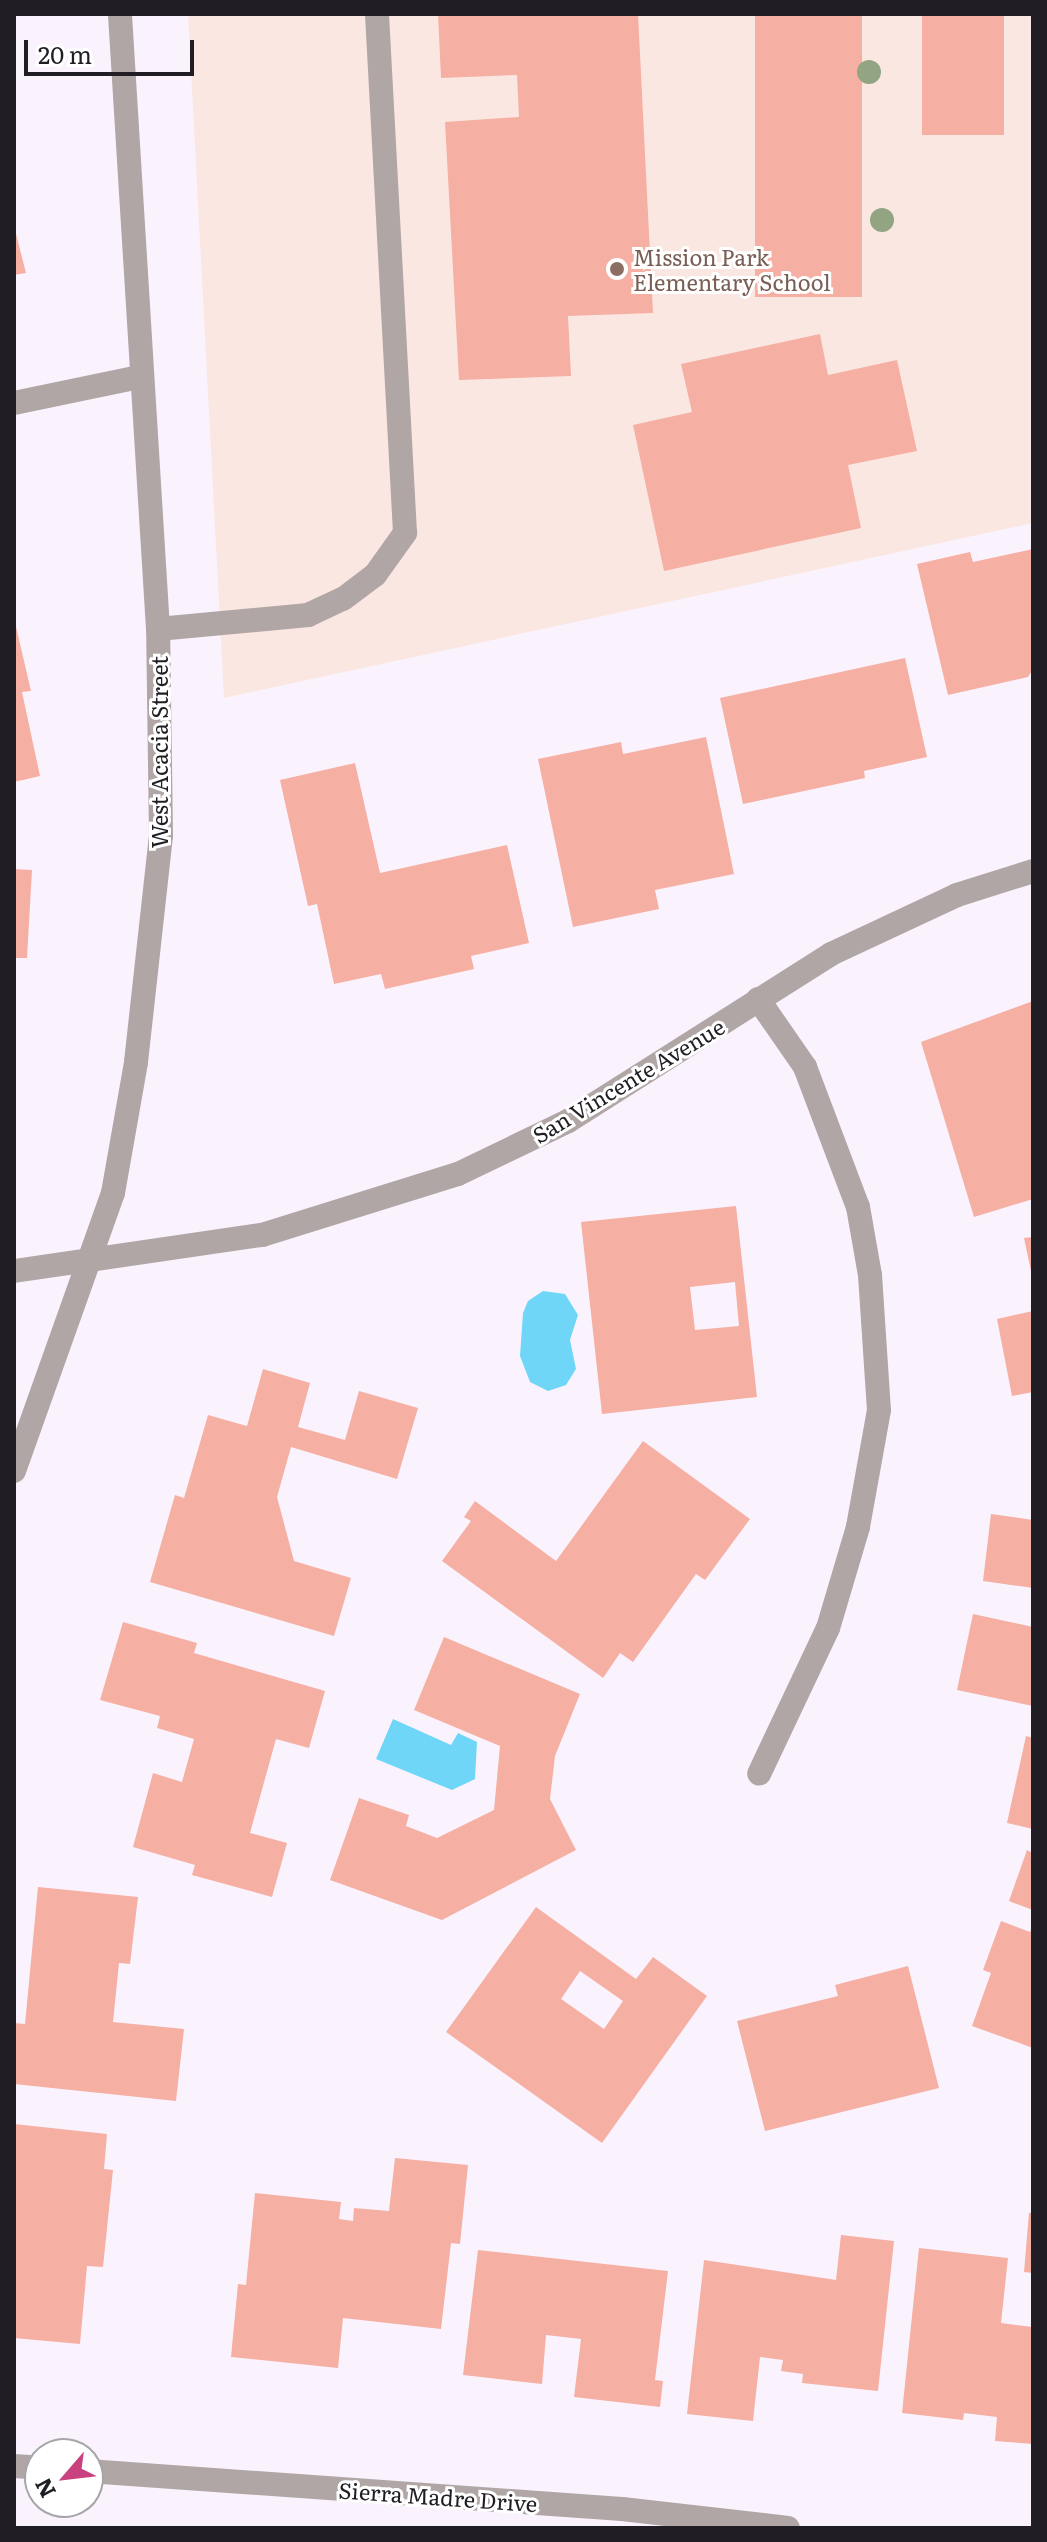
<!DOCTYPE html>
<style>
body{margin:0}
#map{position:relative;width:1047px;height:2542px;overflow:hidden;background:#faf3fe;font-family:Literata,serif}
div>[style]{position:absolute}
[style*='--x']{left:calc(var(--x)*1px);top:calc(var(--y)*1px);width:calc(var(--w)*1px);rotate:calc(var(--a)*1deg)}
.education>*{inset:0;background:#fbe7e2}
.water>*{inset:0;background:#6fd6f8}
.building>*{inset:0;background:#f6afa3;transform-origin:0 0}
.minor>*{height:24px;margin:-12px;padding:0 12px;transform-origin:12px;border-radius:12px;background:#b1a6a6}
.trees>*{width:24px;height:24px;margin:-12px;border-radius:50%;background:#92a482}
.dots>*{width:22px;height:22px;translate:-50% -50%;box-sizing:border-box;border:4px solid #fff;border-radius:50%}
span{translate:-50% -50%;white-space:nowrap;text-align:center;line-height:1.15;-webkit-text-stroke:6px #fff;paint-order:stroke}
.education-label{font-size:22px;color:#785e54}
.left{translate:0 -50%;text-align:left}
.street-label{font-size:22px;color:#211d24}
.frame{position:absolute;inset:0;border:16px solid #211d24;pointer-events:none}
.north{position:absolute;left:24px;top:2438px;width:80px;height:80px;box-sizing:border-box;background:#fff;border:2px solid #a6a5a7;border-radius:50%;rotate:242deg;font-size:22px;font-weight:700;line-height:32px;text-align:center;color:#211d24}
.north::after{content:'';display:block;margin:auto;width:28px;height:36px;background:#c9417e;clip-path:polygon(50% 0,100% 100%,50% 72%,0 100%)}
.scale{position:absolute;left:24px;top:40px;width:170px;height:36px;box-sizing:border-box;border:4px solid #211d24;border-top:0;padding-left:10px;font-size:24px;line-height:28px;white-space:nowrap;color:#211d24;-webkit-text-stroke:6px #fff;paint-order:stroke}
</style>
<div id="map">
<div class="education">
<div style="clip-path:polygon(188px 14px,1033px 14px,1033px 523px,224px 698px)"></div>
</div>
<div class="water">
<div style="clip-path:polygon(543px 1291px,565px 1294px,578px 1315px,570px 1340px,576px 1369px,566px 1385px,548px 1391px,530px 1382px,520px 1356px,523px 1313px,528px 1301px)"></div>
<div style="clip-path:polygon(393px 1719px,451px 1745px,458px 1733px,477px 1742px,475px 1779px,452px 1790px,376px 1759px)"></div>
</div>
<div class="building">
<div style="clip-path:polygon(438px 14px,638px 14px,653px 313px,568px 316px,571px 376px,459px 380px,445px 122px,519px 117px,517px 75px,441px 78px)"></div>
<div style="left:755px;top:14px;width:107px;height:283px"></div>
<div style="left:922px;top:14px;width:82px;height:121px"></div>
<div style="clip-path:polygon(14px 226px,26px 273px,14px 275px)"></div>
<div style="clip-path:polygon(820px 334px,828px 375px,897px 360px,917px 451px,848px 465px,861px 528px,664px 571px,633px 425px,692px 412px,681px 364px)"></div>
<div style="clip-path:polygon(1033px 549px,1033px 669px,1028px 677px,948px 695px,917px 564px,970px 552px,973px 562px)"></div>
<div style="clip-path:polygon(14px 618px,31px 691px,22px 692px,40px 776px,14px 782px)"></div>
<div style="clip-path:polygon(905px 658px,927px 757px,864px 771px,865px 778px,743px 804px,720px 698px)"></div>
<div style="clip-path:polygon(706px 737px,734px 874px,655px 890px,659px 909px,573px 927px,538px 759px,621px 742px,623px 754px)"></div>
<div style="clip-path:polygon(355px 763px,380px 873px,507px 845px,529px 943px,471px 956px,474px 969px,385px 989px,381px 974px,334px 984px,317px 904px,308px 906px,280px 780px)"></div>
<div style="clip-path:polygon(14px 869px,32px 870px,27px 958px,14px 958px)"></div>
<div style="clip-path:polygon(1033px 1001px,1033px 1199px,974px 1217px,921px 1042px)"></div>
<div style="clip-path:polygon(evenodd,736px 1206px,757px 1397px,602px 1414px,581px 1222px,736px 1206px,735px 1282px,739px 1326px,695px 1330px,690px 1287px,735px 1282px)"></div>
<div style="clip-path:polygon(1033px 1237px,1033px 1276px,1032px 1276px,1024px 1238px)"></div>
<div style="clip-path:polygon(1033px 1311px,1033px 1392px,1012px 1396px,997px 1319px)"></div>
<div style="clip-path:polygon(263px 1369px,310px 1383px,298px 1427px,345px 1440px,359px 1391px,418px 1408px,397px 1479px,291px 1447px,277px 1497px,294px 1561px,351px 1578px,334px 1636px,150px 1582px,175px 1495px,184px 1498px,208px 1415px,247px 1426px)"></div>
<div style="clip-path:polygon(643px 1441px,750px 1519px,705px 1580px,696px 1574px,633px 1662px,620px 1653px,603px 1678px,442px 1561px,471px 1521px,464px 1517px,475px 1501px,556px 1561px)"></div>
<div style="clip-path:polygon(991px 1514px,1033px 1520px,1033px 1588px,983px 1581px)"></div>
<div style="clip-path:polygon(973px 1614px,1033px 1627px,1033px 1706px,957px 1690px)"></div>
<div style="clip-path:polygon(123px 1622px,197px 1643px,194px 1653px,325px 1691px,309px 1748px,276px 1739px,250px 1833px,287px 1843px,272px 1897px,192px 1875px,195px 1865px,133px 1847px,153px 1773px,182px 1782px,194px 1739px,157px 1728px,160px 1716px,100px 1700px)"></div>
<div style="clip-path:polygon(444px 1637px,580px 1694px,555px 1756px,550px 1799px,576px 1850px,442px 1920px,330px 1880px,359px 1798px,409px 1815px,406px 1826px,437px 1838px,494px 1810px,500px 1746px,414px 1710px)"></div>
<div style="clip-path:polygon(1026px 1736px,1033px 1738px,1033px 1829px,1007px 1823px)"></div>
<div style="clip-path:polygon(1027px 1850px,1033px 1853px,1033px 1910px,1009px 1901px)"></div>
<div style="clip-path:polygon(38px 1887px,138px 1897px,130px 1964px,119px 1963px,113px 2022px,184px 2029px,176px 2101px,14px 2084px,14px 2023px,25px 2024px)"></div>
<div style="clip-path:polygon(evenodd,536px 1907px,636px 1979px,653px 1957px,707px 1996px,602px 2143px,446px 2032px,536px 1907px,580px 1971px,623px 2001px,604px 2029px,561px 1999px,580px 1971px)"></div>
<div style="clip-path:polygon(1001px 1921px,1030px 1932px,1033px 1925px,1033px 2048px,972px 2026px,991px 1973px,983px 1970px)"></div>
<div style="clip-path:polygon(908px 1966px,939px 2088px,765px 2131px,737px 2021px,838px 1996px,835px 1985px)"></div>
<div style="clip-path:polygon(14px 2124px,107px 2134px,104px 2169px,113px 2170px,103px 2267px,87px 2266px,80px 2344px,14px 2338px)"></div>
<div style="clip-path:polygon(395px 2158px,468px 2165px,460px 2244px,451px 2243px,441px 2329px,343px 2318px,338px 2368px,231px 2357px,238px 2284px,246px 2285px,255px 2193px,341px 2202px,339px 2219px,353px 2221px,354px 2208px,389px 2211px)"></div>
<div style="clip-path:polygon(1029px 2213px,1033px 2213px,1033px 2273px,1024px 2272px)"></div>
<div style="clip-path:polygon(841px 2235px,894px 2241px,878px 2391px,802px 2383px,803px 2374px,781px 2371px,783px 2360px,760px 2357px,753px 2421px,687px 2414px,704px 2260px,836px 2280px)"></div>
<div style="clip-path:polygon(919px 2248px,1008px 2258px,1001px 2323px,1033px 2327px,1033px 2444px,995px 2441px,997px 2417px,964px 2413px,963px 2420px,902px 2413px)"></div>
<div style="clip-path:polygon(478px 2250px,668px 2271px,655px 2380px,663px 2381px,660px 2407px,574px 2397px,581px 2339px,546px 2335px,542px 2384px,463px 2375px)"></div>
</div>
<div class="minor">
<div style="--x:14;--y:403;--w:129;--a:-11.7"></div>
<div style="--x:158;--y:629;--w:151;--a:-5.3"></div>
<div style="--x:308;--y:615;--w:38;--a:-25"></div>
<div style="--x:343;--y:599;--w:40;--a:-37"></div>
<div style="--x:375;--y:575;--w:52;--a:-54.5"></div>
<div style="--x:405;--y:533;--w:520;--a:-93.09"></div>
<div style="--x:758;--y:999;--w:83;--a:55.3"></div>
<div style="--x:805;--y:1067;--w:150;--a:69.3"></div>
<div style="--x:858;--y:1207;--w:69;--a:80"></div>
<div style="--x:870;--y:1275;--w:135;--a:86.2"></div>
<div style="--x:879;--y:1410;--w:119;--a:100.2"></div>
<div style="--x:858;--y:1527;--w:105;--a:106.5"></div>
<div style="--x:828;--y:1628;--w:161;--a:115.3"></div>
<div style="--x:14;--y:1271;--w:251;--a:-8.3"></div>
<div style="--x:262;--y:1235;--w:205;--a:-17.3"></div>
<div style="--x:458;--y:1174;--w:122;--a:-25.7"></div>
<div style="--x:568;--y:1121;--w:312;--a:-32.4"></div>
<div style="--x:831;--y:954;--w:139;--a:-25.1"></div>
<div style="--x:957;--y:895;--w:80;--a:-17.5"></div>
<div style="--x:14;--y:1471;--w:295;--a:-70.4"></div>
<div style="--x:113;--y:1193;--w:133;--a:-80"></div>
<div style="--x:136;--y:1062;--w:227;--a:-83.7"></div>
<div style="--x:161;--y:836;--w:207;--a:-90.8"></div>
<div style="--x:158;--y:629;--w:616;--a:-93.54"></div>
<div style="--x:14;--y:2466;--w:26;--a:4"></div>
<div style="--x:88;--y:2471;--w:535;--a:4.07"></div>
<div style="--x:622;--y:2509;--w:167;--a:6.5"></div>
</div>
<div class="trees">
<div style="left:869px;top:72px"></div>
<div style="left:882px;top:220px"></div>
</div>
<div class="dots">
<div style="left:617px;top:269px;background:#8d6e63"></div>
</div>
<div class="education-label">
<span class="left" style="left:633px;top:269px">Mission Park<br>Elementary School</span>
</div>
<div class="street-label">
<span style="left:159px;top:752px;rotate:-90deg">West Acacia Street</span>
<span style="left:628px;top:1080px;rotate:-31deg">San Vincente Avenue</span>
<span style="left:438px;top:2496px;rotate:4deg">Sierra Madre Drive</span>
</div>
<div class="frame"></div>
<div class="north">N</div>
<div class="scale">20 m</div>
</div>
